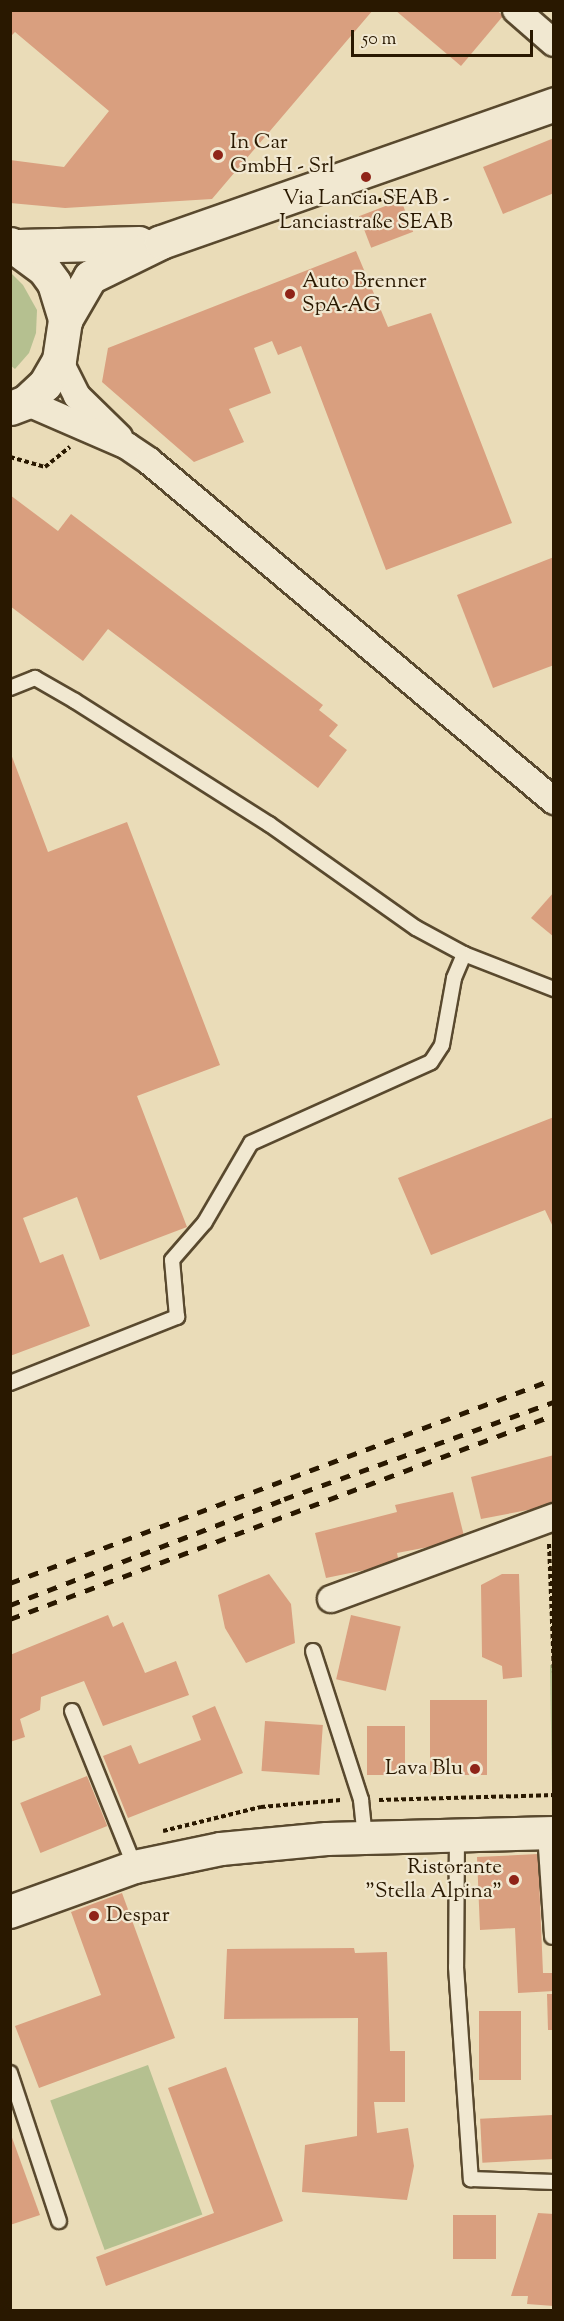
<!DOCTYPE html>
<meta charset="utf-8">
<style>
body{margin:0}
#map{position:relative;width:564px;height:2321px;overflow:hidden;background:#eadcb8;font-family:"Sorts Mill Goudy",serif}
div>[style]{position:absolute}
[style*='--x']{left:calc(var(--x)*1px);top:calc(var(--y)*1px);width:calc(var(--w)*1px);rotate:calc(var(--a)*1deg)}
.green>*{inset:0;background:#b5c090;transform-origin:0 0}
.building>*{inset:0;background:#d99f7f;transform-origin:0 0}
.path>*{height:4px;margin-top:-2px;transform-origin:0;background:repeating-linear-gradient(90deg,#291800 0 4.5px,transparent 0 7.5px)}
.roads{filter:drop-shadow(2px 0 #59492e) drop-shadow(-2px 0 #59492e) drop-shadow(0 2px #59492e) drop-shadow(0 -2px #59492e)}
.service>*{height:14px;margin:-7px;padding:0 7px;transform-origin:7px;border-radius:7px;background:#f1e8d1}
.minor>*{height:26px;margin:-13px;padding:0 13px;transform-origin:13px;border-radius:13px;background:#f1e8d1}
.tertiary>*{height:32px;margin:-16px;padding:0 16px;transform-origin:16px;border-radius:16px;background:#f1e8d1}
.secondary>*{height:33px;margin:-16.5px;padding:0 16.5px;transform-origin:16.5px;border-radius:16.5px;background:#f1e8d1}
.rail>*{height:4.5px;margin-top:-2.25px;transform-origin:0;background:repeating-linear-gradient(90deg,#291800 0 10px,transparent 0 20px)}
.dots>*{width:16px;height:16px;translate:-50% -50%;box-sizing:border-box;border:3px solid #f1e8d1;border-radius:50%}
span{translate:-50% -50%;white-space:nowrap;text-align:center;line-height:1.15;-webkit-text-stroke:4.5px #f1e8d1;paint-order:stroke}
.poi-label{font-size:21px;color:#291800}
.left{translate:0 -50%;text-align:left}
.right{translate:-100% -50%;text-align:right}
.frame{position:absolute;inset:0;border:12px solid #291800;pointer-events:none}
.scale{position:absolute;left:351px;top:30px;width:182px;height:27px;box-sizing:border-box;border:3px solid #291800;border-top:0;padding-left:8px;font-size:18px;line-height:21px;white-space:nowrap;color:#291800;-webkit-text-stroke:4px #f1e8d1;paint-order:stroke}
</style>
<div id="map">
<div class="green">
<div style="clip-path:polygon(11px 273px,23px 285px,37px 310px,36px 333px,29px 353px,15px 369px,10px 365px)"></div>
<div style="clip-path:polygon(550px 1665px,553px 1665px,552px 1788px)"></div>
<div style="left:148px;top:2065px;width:159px;height:104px;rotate:70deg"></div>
</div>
<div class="building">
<div style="clip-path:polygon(10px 10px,373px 10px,212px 199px,65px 208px,10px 203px,10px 160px,64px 167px,109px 111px,15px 32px,10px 37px)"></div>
<div style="clip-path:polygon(395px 10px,497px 10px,503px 16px,461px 66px)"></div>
<div style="clip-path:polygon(554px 138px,554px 193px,503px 214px,483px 167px)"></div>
<div style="left:401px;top:200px;width:34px;height:45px;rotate:69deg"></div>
<div style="clip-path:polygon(356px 251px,388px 327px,431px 313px,512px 523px,386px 570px,301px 346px,278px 355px,272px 341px,254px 348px,271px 393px,229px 409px,244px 442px,194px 462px,102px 382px,108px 348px)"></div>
<div style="clip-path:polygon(10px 495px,58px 531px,71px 514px,323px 705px,319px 710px,338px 725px,329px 736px,347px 750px,318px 788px,108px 629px,83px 661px,10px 606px)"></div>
<div style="clip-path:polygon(554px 557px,554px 665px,493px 688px,457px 595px)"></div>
<div style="clip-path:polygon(11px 754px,48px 852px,127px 822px,220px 1065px,137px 1096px,187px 1227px,100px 1260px,77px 1197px,23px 1218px,40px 1263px,63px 1254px,90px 1326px,10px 1356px)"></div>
<div style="clip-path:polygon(554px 892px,554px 937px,531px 918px)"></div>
<div style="clip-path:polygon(554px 1117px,554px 1229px,545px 1210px,431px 1255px,398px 1178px)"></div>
<div style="clip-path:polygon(554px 1455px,554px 1505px,481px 1519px,471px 1477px)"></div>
<div style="clip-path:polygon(453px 1492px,465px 1540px,397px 1553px,399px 1563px,326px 1578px,315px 1533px,397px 1512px,395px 1505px)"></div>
<div style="clip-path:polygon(269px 1574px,291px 1604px,295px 1643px,246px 1663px,225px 1628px,218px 1595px)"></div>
<div style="clip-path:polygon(502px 1574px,519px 1574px,522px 1677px,503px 1679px,502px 1666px,482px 1657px,481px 1585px)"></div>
<div style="clip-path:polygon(108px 1615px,113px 1627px,123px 1622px,145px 1673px,176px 1661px,189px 1695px,103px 1726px,84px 1681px,41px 1697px,40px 1710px,20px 1719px,25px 1737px,10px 1742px,10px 1655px)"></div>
<div style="left:351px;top:1615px;width:51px;height:66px;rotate:13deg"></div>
<div style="left:430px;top:1700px;width:57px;height:75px"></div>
<div style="clip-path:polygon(215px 1706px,243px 1773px,128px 1818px,103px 1756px,131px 1745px,139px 1764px,201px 1740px,192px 1716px)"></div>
<div style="left:265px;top:1721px;width:58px;height:50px;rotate:4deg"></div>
<div style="left:405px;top:1726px;width:49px;height:38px;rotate:90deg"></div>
<div style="left:87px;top:1776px;width:54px;height:72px;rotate:68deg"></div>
<div style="clip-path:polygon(538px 1854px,543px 1973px,554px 1973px,554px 1991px,518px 1993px,515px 1928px,480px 1930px,477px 1857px)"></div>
<div style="clip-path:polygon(122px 1893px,175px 2038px,39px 2088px,15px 2026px,101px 1995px,71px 1912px)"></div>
<div style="clip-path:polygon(354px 1948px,355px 1953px,387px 1952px,390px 2051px,405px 2051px,405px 2102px,374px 2102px,377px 2133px,408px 2128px,414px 2166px,407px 2200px,302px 2192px,305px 2145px,357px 2136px,358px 2018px,224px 2019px,227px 1949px)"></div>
<div style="clip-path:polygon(547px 1994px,554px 1994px,554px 2030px,548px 2030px)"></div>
<div style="left:479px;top:2011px;width:42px;height:69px"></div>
<div style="clip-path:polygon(226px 2067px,283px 2221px,106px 2286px,96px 2257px,214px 2213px,168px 2088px)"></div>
<div style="left:552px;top:2115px;width:44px;height:72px;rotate:87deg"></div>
<div style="clip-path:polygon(10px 2132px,40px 2215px,10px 2225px)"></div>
<div style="clip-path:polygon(538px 2213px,554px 2214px,554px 2306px,527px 2304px,528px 2296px,511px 2296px)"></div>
<div style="left:453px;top:2215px;width:43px;height:44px"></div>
</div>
<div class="path">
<div style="--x:369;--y:199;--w:8;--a:14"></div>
<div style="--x:377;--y:201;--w:22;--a:-21"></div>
<div style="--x:398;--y:193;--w:6;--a:-72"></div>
<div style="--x:10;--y:457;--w:36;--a:16"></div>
<div style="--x:45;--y:467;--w:32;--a:-39"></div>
<div style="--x:549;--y:1544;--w:130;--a:87.8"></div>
<div style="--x:379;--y:1800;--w:175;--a:-1.6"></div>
<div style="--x:163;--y:1831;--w:101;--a:-13.8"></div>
<div style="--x:261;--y:1807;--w:80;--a:-5"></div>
</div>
<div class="roads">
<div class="service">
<div style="--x:10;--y:688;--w:27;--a:-22"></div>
<div style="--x:35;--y:678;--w:46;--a:29.9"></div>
<div style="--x:75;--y:701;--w:230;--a:32.4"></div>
<div style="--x:269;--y:824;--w:180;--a:35.3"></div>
<div style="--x:416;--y:928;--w:55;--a:28.4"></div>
<div style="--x:10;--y:1383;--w:180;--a:-21.6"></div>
<div style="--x:177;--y:1317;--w:57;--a:-95"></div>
<div style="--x:172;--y:1260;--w:50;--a:-49"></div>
<div style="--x:205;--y:1222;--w:91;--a:-59.8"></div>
<div style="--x:251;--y:1143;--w:197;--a:-24.2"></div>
<div style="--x:431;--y:1062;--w:20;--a:-57"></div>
<div style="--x:442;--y:1045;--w:68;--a:-79.8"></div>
<div style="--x:454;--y:978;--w:26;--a:-67"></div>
<div style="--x:464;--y:954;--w:97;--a:21.3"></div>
<div style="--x:313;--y:1651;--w:157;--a:72.1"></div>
<div style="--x:361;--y:1800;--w:37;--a:84"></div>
<div style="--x:72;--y:1711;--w:168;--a:68"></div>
<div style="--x:545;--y:1833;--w:104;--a:86.1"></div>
<div style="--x:457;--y:1835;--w:132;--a:90.4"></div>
<div style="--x:456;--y:1967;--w:213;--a:86"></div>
<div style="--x:471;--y:2179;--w:83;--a:2.1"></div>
<div style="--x:10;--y:2073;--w:156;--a:71.7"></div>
</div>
<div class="minor">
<div style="--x:516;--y:10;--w:50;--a:41"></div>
<div style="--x:59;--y:360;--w:40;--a:63.4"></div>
<div style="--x:77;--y:396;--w:59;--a:44.3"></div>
<div style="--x:26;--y:402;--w:110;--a:23.5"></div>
<div style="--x:127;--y:446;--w:27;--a:34"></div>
<div style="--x:149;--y:461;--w:529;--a:40.01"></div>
<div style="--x:331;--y:1599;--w:238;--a:-20.2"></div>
</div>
<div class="tertiary">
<div style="--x:10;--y:1912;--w:133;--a:-19.8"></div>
<div style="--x:135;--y:1867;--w:88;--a:-11.8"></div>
<div style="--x:221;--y:1849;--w:106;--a:-5.4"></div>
<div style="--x:327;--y:1839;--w:227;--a:-1.5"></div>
</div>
<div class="secondary">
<div style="--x:10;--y:244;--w:42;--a:36.3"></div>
<div style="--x:44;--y:269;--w:17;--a:54"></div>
<div style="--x:54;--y:283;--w:39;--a:73"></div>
<div style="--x:65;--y:320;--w:40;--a:98.5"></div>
<div style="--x:59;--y:360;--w:28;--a:120"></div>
<div style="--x:45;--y:384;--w:26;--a:137"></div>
<div style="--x:26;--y:402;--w:17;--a:159"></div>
<div style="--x:18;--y:246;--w:121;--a:-1.4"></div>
<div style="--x:65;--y:320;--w:50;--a:-59.8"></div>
<div style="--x:90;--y:277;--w:79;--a:-26.2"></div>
<div style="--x:161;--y:242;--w:417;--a:-19.3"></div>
</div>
</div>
<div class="rail">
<div style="--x:10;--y:1583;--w:581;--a:-20.56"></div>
<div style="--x:10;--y:1605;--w:294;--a:-21.1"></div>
<div style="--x:284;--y:1499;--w:287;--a:-19.8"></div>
<div style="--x:10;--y:1619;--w:581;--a:-20.56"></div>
</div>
<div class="dots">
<div style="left:218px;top:155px;background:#8f2418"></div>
<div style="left:366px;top:177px;background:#8f2418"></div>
<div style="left:290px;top:294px;background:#8f2418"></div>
<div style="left:475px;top:1769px;background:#8f2418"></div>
<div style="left:514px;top:1880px;background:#8f2418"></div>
<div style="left:94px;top:1916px;background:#8f2418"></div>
</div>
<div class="poi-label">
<span class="left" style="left:230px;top:155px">In Car<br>GmbH - Srl</span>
<span style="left:366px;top:211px">Via Lancia SEAB -<br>Lanciastraße SEAB</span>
<span class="left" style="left:302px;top:294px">Auto Brenner<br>SpA-AG</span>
<span class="right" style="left:463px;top:1769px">Lava Blu</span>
<span class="right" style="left:502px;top:1880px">Ristorante<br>"Stella Alpina"</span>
<span class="left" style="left:106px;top:1916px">Despar</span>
</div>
<div class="frame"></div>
<div class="scale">50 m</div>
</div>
